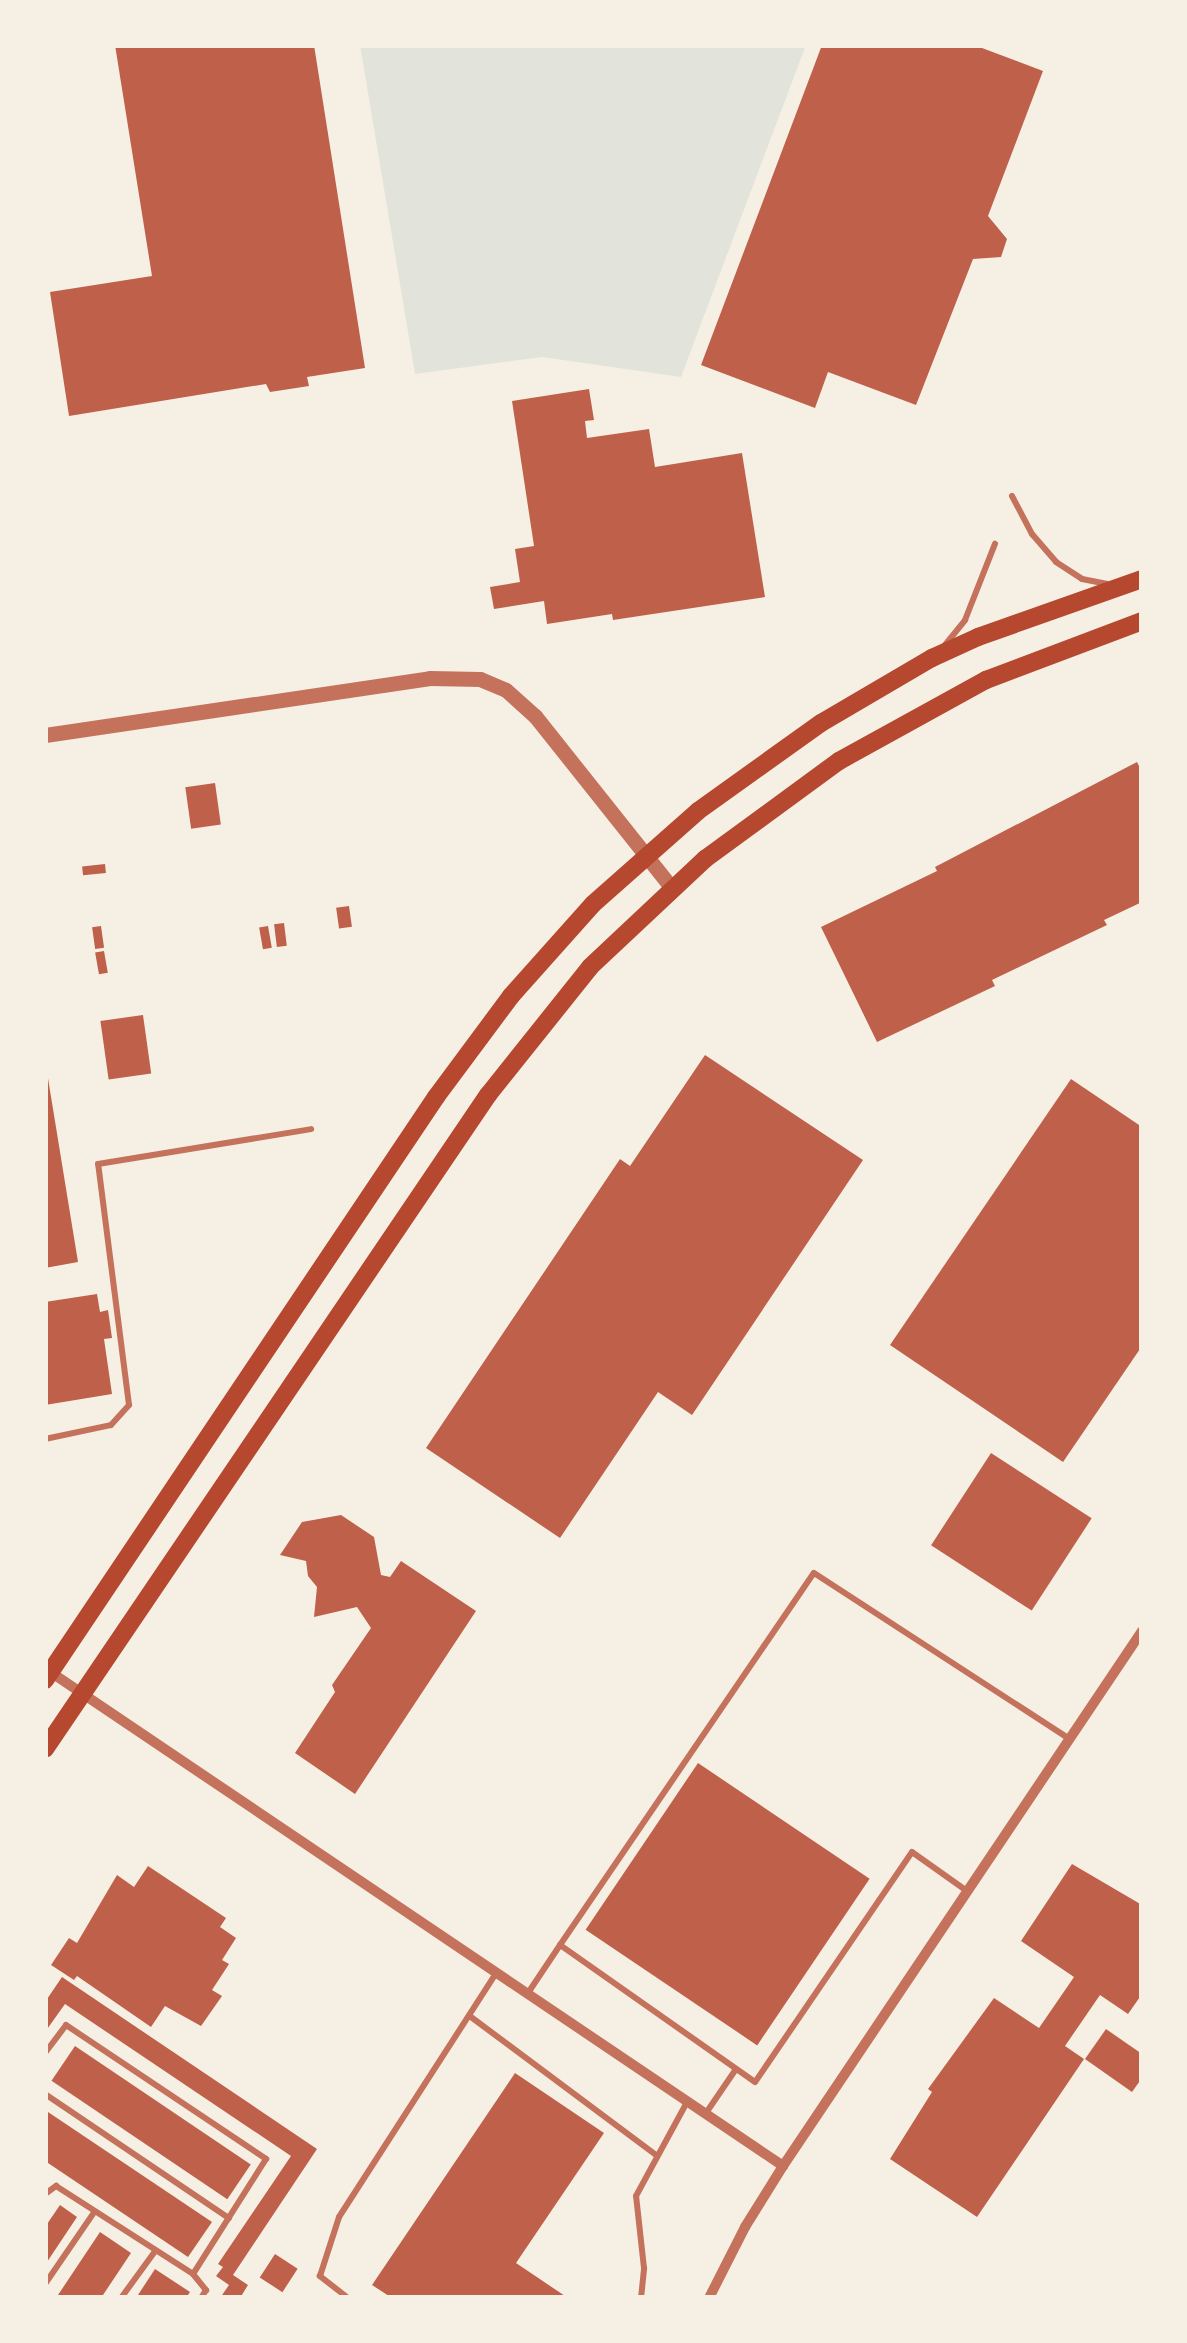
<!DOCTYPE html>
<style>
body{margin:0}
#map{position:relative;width:1187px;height:2343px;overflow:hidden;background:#f6efe4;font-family:Lato,sans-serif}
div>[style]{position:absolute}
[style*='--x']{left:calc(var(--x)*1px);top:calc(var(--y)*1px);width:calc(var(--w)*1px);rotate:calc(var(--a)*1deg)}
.green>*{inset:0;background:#e2e4dc}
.building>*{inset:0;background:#bf614a;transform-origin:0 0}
.service>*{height:6px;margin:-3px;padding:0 3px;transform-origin:3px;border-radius:3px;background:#c5725c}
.minor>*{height:10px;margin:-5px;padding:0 5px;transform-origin:5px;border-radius:5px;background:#c5725c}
.tertiary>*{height:15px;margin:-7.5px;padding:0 7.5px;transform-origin:7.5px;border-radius:7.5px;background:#c5725c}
.secondary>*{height:18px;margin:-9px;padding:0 9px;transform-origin:9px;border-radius:9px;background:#b5482f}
span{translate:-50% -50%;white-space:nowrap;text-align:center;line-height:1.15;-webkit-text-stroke:9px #f6efe4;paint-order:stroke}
.frame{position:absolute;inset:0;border:48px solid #f6efe4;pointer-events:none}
</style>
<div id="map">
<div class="green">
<div style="clip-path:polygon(360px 45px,806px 45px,681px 377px,542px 357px,415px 374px)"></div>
</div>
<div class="building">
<div style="clip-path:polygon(115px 45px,314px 45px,365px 368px,307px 377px,309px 386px,270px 392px,266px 384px,69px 416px,50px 292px,152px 276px)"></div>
<div style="clip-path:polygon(822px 45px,974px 45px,1043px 71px,988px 216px,1007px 239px,1001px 257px,973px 259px,916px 405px,828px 372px,815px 408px,701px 365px)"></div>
<div style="clip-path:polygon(589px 389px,594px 420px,585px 421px,587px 438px,649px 429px,655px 467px,742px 453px,765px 597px,613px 620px,612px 614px,547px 624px,544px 601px,494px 609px,490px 587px,520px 582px,515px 549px,534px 546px,512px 401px)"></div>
<div style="clip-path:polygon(1137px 762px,1142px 772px,1142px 902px,1104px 920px,1107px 925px,992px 980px,995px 986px,877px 1042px,821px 927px,937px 871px,935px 867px)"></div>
<div style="left:215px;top:783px;width:42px;height:30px;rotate:82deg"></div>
<div style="left:105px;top:864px;width:9px;height:23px;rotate:84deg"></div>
<div style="left:349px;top:906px;width:21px;height:13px;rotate:82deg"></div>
<div style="left:284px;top:923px;width:23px;height:10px;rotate:83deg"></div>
<div style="left:101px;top:926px;width:22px;height:9px;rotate:82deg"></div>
<div style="left:268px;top:926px;width:22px;height:9px;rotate:80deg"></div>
<div style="left:104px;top:951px;width:22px;height:9px;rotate:80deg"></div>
<div style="left:143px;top:1015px;width:59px;height:43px;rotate:82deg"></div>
<div style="clip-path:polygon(705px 1055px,863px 1160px,692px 1415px,658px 1392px,560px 1538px,426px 1448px,620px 1159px,630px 1166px)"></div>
<div style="clip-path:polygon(45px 1060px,78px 1262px,45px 1268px)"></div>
<div style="clip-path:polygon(1071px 1079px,1142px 1127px,1142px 1346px,1063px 1462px,890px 1345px)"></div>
<div style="clip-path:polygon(97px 1294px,100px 1312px,108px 1310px,112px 1338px,104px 1339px,112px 1394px,45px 1405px,45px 1302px)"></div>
<div style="left:991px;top:1453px;width:120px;height:110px;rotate:33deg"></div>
<div style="clip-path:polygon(341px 1515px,374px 1537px,381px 1575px,390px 1577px,401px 1561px,476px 1611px,355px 1794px,295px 1753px,335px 1692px,332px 1685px,371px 1628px,357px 1607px,314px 1617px,317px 1587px,308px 1576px,306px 1561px,280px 1555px,302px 1522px)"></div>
<div style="left:698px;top:1763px;width:207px;height:201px;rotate:34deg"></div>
<div style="clip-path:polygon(1072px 1864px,1142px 1905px,1142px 1994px,1128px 2014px,1100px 1995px,1065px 2046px,1084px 2059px,977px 2217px,890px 2159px,932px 2092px,928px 2089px,994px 1998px,1039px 2028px,1074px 1977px,1021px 1941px)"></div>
<div style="clip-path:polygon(148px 1866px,226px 1918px,220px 1927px,236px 1938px,222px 1960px,229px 1964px,212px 1990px,222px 1996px,201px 2026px,165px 2006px,151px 2027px,77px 1976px,74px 1980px,51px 1965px,69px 1938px,77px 1943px,117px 1875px,134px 1887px)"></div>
<div style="clip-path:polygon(62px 1977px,317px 2149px,233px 2275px,248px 2285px,240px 2298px,220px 2298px,229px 2285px,216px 2276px,223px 2267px,218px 2264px,291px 2156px,65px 2004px,45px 2032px,45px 2002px)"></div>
<div style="clip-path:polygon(1106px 2029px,1142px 2054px,1142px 2078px,1132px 2092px,1085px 2059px)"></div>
<div style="left:75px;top:2046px;width:212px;height:42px;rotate:34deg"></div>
<div style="clip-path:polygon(515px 2073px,604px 2133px,516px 2263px,568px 2298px,392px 2298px,372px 2285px)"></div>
<div style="clip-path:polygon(45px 2110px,212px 2222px,188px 2257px,45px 2161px)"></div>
<div style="clip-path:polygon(60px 2205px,77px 2217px,45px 2265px,45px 2227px)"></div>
<div style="clip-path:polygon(100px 2232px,131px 2253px,101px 2298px,56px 2298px)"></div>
<div style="left:275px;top:2254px;width:27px;height:28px;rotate:33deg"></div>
<div style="clip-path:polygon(155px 2269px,190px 2292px,186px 2298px,136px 2298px)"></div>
</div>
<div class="service">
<div style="--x:1012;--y:496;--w:43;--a:62.2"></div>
<div style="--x:1032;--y:534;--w:37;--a:49"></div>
<div style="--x:1056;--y:562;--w:31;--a:33"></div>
<div style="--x:1082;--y:579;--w:26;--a:11"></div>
<div style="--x:945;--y:645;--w:32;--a:-51"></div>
<div style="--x:965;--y:620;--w:82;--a:-68.5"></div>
<div style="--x:45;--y:1439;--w:67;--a:-12"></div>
<div style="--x:111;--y:1425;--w:27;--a:-48"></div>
<div style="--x:129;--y:1405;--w:243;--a:-97.3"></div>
<div style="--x:98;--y:1164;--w:216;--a:-9.3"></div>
<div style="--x:967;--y:1891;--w:67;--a:-144.7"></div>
<div style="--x:912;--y:1852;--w:278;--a:124.3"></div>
<div style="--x:755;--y:2082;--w:238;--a:-144.9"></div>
<div style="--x:560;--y:1945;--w:450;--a:-55.7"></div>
<div style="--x:814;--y:1573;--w:305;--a:33"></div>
<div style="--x:528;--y:1993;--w:58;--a:-56.3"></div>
<div style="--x:471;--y:2017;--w:231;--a:36.7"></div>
<div style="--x:45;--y:2053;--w:35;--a:-53"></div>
<div style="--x:66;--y:2025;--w:241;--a:33.8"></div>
<div style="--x:266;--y:2159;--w:136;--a:122.4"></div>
<div style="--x:193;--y:2274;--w:21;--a:51"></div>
<div style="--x:206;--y:2290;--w:9;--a:122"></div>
<div style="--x:45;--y:2094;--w:222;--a:34"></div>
<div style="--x:706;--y:2113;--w:53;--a:-55.7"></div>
<div style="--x:45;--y:2194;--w:14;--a:-36"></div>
<div style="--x:56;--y:2186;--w:163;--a:32.7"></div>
<div style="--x:45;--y:2284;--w:88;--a:-55.6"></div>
<div style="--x:121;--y:2298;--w:59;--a:-53.9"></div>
<div style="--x:348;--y:2298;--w:36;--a:-142"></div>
<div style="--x:320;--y:2276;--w:62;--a:-72.1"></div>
<div style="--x:339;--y:2217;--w:290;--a:-57.2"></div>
<div style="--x:641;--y:2298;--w:30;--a:-84"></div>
<div style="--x:644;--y:2268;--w:72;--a:-96.3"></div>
<div style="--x:636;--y:2196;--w:107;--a:-61.5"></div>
</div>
<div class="minor">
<div style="--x:46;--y:1669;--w:889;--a:33.99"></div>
<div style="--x:709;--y:2298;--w:80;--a:-63.1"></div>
<div style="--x:745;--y:2227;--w:72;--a:-58.1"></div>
<div style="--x:783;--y:2166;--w:644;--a:-56.14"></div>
</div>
<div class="tertiary">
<div style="--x:45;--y:735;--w:389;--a:-8.4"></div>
<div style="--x:430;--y:678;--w:50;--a:1.1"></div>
<div style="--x:480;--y:679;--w:28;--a:23"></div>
<div style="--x:506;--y:690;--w:39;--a:42"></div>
<div style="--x:535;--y:716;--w:220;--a:51.5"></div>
</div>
<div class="secondary">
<div style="--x:45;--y:1680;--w:702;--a:-56.15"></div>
<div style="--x:436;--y:1097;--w:126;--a:-53.4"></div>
<div style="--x:511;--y:996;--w:123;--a:-48.3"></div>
<div style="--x:593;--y:904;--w:140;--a:-41.5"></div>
<div style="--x:698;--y:811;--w:151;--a:-35.6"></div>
<div style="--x:821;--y:723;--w:129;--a:-30.4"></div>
<div style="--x:932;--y:658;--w:51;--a:-24.5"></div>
<div style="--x:978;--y:637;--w:174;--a:-19.5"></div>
<div style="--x:45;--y:1749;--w:790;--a:-55.89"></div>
<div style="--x:488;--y:1095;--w:164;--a:-51.4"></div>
<div style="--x:590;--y:967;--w:158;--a:-43.2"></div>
<div style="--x:705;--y:859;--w:166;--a:-36.2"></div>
<div style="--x:839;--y:761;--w:168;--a:-28.9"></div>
<div style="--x:986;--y:680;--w:167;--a:-20.7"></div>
</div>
<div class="frame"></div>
</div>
